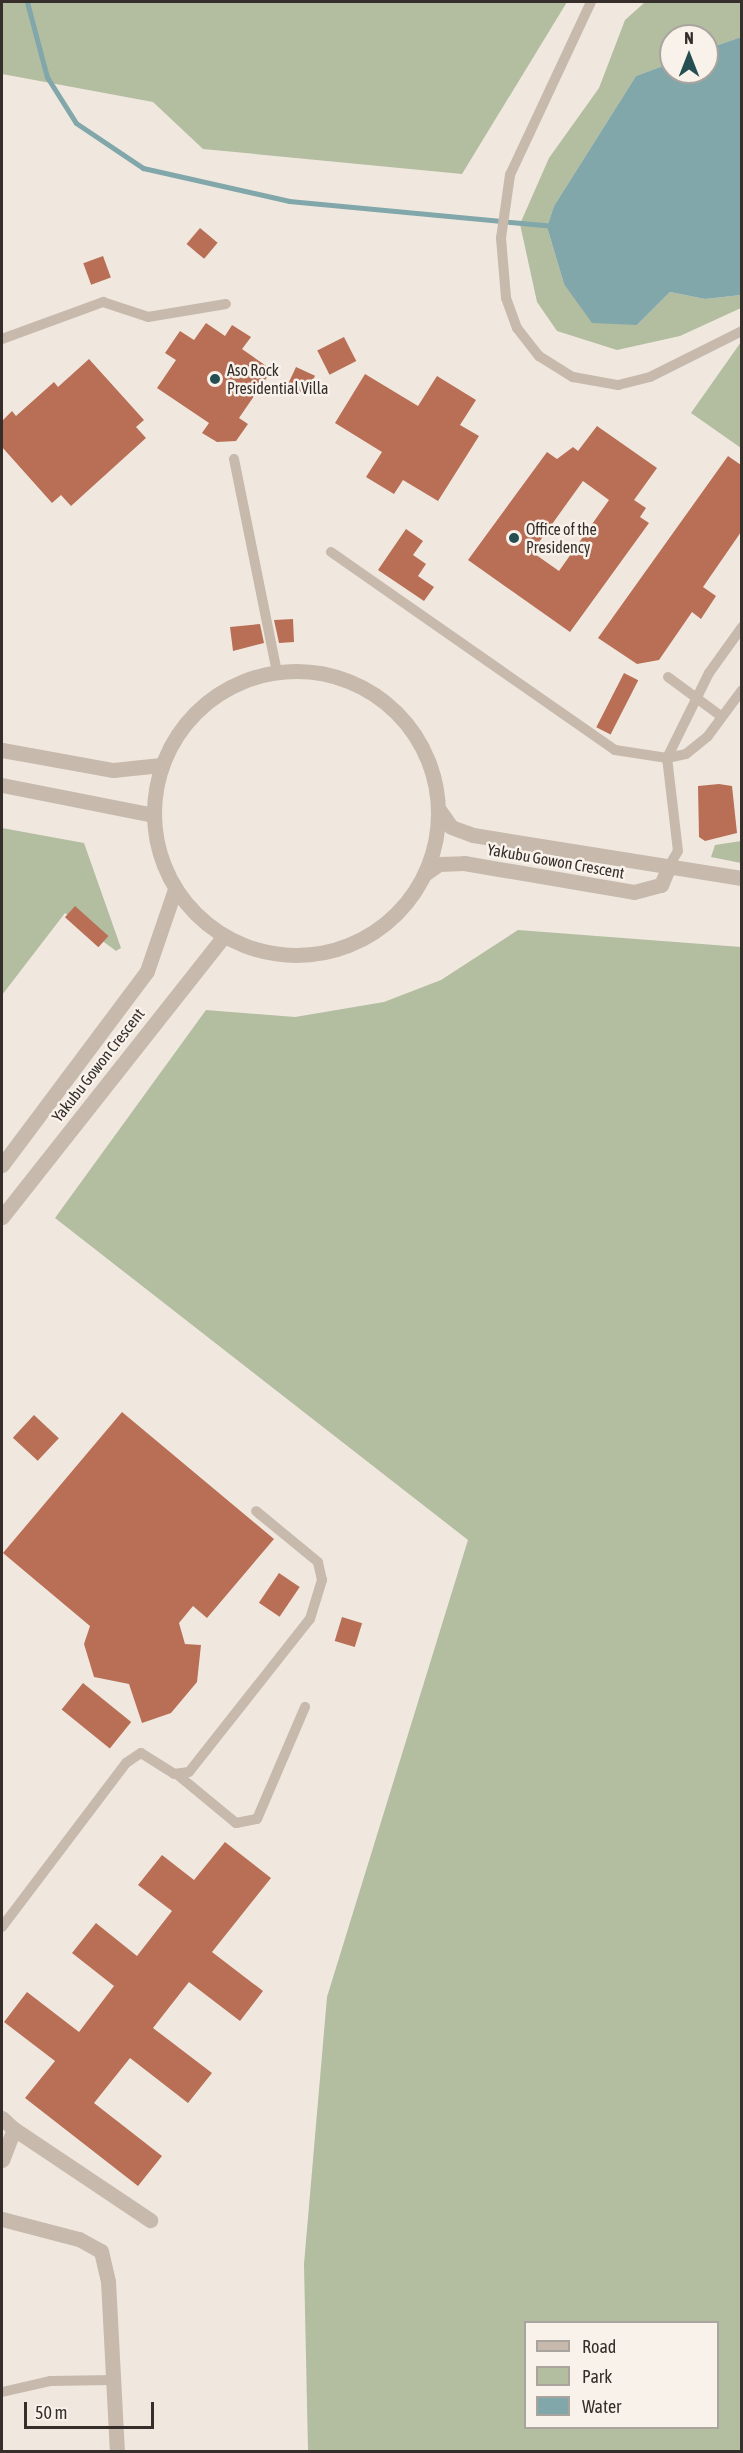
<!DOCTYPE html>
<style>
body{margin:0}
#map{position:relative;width:743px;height:2453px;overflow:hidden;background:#f0e8df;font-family:"Asap Condensed",sans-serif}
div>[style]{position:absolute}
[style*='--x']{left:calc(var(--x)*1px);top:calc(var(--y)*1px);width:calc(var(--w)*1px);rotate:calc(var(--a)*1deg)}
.green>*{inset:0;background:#b3bda0}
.water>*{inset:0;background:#81a7aa}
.stream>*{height:5px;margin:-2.5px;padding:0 2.5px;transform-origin:2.5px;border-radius:2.5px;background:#81a7aa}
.building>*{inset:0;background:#b86f55;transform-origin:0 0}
.service>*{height:10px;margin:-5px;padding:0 5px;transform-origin:5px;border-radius:5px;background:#c7b9ac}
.minor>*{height:15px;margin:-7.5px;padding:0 7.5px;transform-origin:7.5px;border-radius:7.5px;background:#c7b9ac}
.tertiary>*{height:15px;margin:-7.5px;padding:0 7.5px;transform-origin:7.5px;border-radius:7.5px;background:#c7b9ac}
.tertiary>.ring{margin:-7.5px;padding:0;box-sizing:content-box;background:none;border:15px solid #c7b9ac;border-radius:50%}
.dots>*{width:16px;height:16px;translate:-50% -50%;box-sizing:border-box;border:3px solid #f8f2eb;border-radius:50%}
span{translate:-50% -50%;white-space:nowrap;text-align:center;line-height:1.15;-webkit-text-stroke:5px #f8f2eb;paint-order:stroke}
.poi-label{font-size:16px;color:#362e2a}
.left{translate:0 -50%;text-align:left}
.street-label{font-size:16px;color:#362e2a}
.frame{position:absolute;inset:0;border:3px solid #362e2a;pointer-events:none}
.legend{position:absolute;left:524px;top:2321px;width:195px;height:108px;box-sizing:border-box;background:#f8f2eb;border:2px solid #aaa49e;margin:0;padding:8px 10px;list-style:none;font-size:18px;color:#362e2a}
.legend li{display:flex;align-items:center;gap:12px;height:30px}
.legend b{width:30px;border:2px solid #aaa49e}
.north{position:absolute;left:659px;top:24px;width:60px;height:60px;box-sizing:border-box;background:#f8f2eb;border:2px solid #aaa49e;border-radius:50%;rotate:0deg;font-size:16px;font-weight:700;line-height:24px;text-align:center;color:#362e2a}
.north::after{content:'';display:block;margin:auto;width:21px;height:27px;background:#244e52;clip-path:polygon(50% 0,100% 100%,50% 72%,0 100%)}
.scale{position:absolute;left:24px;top:2402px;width:130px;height:27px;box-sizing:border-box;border:3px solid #362e2a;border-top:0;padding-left:8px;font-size:18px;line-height:21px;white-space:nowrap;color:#362e2a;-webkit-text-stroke:4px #f8f2eb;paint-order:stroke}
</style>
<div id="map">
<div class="green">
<div style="clip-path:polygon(2px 2px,567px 2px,462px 174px,203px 149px,153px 102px,2px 74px)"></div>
<div style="clip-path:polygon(741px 2px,741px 37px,707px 49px,707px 36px,671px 36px,671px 63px,636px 76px,554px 206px,547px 227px,564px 284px,637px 325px,670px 292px,705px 299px,741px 295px,741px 308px,680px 336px,617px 350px,557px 331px,537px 302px,520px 224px,549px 158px,599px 88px,625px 20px,644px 3px)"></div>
<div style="clip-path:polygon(741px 342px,741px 448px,691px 413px)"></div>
<div style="clip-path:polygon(2px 828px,84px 843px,121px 948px,116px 951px,65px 913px,2px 995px)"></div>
<div style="clip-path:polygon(741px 841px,741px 863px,711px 857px,715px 845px)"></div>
<div style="clip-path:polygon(evenodd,518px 930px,741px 947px,741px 2451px,308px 2451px,304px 2264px,327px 1997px,468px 1540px,55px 1218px,206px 1010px,295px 1017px,384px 1002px,441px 980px,518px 930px,718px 2322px,718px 2428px,526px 2428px,526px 2322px,718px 2322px)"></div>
</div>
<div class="water">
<div style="clip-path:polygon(741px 37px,741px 295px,705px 299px,670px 292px,637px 325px,592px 323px,564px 284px,547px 227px,554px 206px,636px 76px,671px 63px,671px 72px,707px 72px,707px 49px)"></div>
</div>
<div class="stream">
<div style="--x:27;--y:2;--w:78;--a:75.1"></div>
<div style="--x:47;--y:77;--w:54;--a:57.8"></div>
<div style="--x:76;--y:123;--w:81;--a:33.9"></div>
<div style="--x:143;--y:168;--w:150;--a:12.7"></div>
<div style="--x:289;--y:201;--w:264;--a:5.4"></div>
</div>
<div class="building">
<div style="left:200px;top:228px;width:23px;height:21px;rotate:40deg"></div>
<div style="left:103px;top:256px;width:23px;height:21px;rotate:70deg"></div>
<div style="clip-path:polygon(206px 323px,225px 336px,232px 325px,251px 337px,242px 349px,272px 370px,239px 418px,248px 424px,236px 441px,217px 442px,202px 433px,209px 423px,157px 388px,176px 360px,165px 353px,180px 331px,194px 340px)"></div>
<div style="left:344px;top:337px;width:27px;height:30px;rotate:63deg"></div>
<div style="clip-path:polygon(89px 359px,144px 420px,136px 427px,146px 438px,71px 506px,61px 495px,52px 503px,2px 447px,2px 421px,12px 411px,16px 416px,54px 382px,58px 387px)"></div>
<div style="left:296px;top:367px;width:21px;height:21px;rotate:25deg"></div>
<div style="clip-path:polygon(365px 374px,418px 406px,437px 376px,476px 400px,460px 425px,479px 436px,438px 501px,403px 480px,394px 494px,366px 477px,382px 452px,335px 423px)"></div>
<div style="clip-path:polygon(evenodd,597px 426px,657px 468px,634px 500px,646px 508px,640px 517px,649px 523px,570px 632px,468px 560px,547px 452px,557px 459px,573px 447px,578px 451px,597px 426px,583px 481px,609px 500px,559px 571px,532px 552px,583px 481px)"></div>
<div style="clip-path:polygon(728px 456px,741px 465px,741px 532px,703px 587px,716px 596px,701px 619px,692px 612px,659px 660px,637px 664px,598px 638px)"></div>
<div style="clip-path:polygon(406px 529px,423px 541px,413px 555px,426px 564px,418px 576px,434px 587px,424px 601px,378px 570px)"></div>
<div style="clip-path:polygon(293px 619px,294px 642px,279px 643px,274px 620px)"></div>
<div style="clip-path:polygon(260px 624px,264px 643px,233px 651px,230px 627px)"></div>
<div style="left:624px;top:673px;width:16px;height:61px;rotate:27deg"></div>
<div style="clip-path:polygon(719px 784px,732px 786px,737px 833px,705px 841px,699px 837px,698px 786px)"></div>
<div style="left:75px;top:906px;width:45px;height:15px;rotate:42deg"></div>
<div style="clip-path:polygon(122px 1412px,274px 1539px,207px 1618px,193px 1606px,179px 1623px,185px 1644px,201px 1645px,197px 1682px,171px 1713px,142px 1723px,129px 1684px,94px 1677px,84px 1644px,90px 1626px,3px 1553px)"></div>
<div style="left:34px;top:1415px;width:34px;height:31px;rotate:43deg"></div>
<div style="left:279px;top:1573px;width:25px;height:36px;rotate:34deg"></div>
<div style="left:342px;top:1617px;width:21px;height:25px;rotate:17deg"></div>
<div style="left:83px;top:1683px;width:62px;height:34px;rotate:39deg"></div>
<div style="clip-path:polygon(225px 1842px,271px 1878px,212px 1952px,263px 1991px,240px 2021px,189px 1982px,153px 2028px,212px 2073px,188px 2103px,130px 2058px,94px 2103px,162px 2156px,138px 2186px,25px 2098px,55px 2061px,4px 2022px,27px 1992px,79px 2032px,114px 1986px,72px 1953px,96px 1923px,137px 1956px,172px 1911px,138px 1885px,162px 1855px,194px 1880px)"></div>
</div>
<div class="service">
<div style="--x:591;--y:2;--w:191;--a:115.1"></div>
<div style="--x:510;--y:175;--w:64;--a:98.1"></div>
<div style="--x:501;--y:238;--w:60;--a:85.2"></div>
<div style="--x:506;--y:298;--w:32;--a:70"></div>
<div style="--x:517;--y:328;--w:36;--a:52"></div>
<div style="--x:539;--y:356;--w:40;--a:32"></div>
<div style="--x:573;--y:377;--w:46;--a:10.1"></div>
<div style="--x:618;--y:385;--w:33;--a:-14"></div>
<div style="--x:650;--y:377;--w:103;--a:-26.6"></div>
<div style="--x:2;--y:339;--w:108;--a:-20.1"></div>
<div style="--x:103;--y:302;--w:47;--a:18.4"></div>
<div style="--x:148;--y:317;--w:79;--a:-9.5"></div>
<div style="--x:234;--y:459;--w:217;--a:78.6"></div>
<div style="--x:331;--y:552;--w:346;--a:34.9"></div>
<div style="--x:615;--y:750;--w:53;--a:8.7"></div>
<div style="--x:667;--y:758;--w:19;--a:-12"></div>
<div style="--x:686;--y:754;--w:28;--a:-39"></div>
<div style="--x:708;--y:736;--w:57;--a:-53.5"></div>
<div style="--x:668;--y:677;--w:67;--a:36.5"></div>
<div style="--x:669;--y:866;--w:17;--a:-59"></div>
<div style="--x:678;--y:851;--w:94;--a:-96.7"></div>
<div style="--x:667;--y:758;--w:95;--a:-63.7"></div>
<div style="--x:709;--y:673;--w:57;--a:-54.3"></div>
<div style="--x:179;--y:1776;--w:74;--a:39.5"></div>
<div style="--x:236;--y:1823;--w:21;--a:-11"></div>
<div style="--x:257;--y:1819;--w:122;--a:-66.8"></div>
<div style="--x:2;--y:1927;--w:206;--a:-52.9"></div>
<div style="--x:126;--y:1763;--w:18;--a:-34"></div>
<div style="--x:141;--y:1753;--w:39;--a:32"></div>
<div style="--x:174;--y:1774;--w:15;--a:-8"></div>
<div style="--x:189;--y:1772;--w:195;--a:-51.7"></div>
<div style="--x:310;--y:1619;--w:41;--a:-72.9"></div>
<div style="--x:322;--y:1580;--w:18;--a:-103"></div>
<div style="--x:318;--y:1562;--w:80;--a:-140.6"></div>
<div style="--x:2;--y:2392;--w:49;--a:-12.9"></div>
<div style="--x:50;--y:2381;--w:64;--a:-0.9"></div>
</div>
<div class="minor">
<div style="--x:440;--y:811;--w:19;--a:55"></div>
<div style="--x:451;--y:827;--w:23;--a:20"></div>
<div style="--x:473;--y:835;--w:272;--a:9.1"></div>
<div style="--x:426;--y:873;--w:16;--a:-35"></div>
<div style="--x:439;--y:864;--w:25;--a:-2"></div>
<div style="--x:464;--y:863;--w:172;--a:9.7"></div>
<div style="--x:634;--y:892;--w:28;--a:-15"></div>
<div style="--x:661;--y:885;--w:21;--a:-67"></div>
<div style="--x:2;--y:2118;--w:16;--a:43"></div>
<div style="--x:14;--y:2129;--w:33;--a:111"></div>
<div style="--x:14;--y:2129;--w:164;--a:33.8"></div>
<div style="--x:2;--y:2219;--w:80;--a:14.6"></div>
<div style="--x:79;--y:2239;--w:25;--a:29"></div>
<div style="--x:101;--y:2251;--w:31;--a:77"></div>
<div style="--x:108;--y:2281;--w:171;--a:87"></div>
</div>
<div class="tertiary">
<div class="ring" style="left:154px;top:671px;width:269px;height:269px"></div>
<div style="--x:2;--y:750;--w:113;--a:10.2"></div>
<div style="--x:113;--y:770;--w:48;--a:-5.9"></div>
<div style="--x:2;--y:785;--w:154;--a:11.2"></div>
<div style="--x:2;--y:1165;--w:242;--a:-53.2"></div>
<div style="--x:147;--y:971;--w:87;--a:-71.1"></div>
<div style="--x:2;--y:1217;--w:358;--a:-51.7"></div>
</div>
<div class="dots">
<div style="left:215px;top:379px;background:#244e52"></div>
<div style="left:514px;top:538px;background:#244e52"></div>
</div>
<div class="poi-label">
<span class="left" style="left:227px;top:379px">Aso Rock<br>Presidential Villa</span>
<span class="left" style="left:526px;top:538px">Office of the<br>Presidency</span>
</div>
<div class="street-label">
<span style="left:556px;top:861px;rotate:10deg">Yakubu Gowon Crescent</span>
<span style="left:98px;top:1065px;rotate:-52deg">Yakubu Gowon Crescent</span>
</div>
<div class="frame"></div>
<ul class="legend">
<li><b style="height:8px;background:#c7b9ac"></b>Road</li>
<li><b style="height:16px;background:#b3bda0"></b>Park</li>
<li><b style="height:16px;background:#81a7aa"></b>Water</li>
</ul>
<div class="north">N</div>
<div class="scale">50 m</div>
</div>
